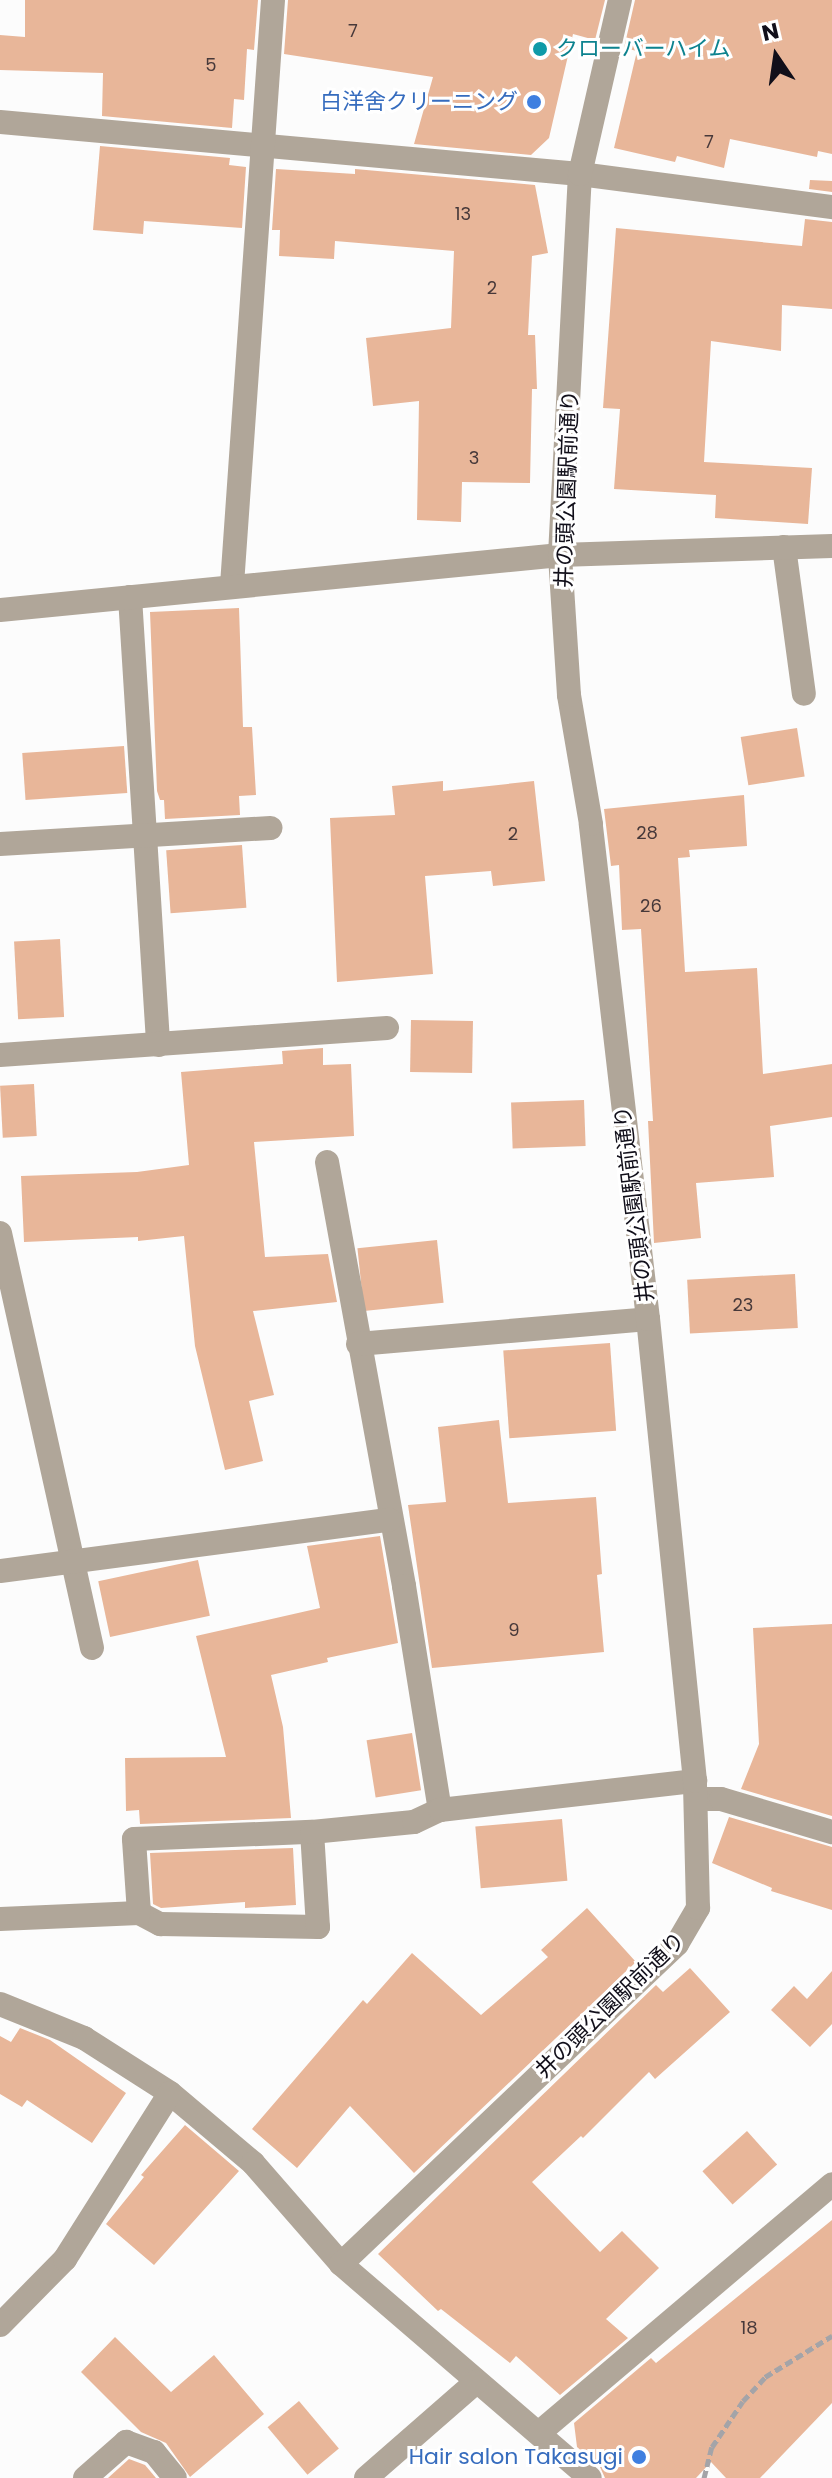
<!DOCTYPE html>
<meta charset="utf-8">
<style>
body{margin:0}
#map{position:relative;width:832px;height:2478px;overflow:hidden;background:#fcfcfc;font-family:Poppins,"Noto Sans JP",sans-serif}
div>[style]{position:absolute}
[style*='--x']{left:calc(var(--x)*1px);top:calc(var(--y)*1px);width:calc(var(--w)*1px);rotate:calc(var(--a)*1deg)}
.building>*{inset:0;background:#e8b699;transform-origin:0 0}
.path>*{height:5px;margin-top:-2.5px;transform-origin:0;background:repeating-linear-gradient(90deg,#a4a4a8 0 8px,transparent 0 12px)}
.minor>*{height:24px;margin:-12px;padding:0 12px;transform-origin:12px;border-radius:12px;background:#b0a699}
.dots>*{width:22px;height:22px;translate:-50% -50%;box-sizing:border-box;border:4px solid #fff;border-radius:50%}
span{translate:-50% -50%;white-space:nowrap;text-align:center;line-height:1.15;-webkit-text-stroke:6px #fff;paint-order:stroke}
.number-label{font-size:18px;color:#47393a}
.number-label span{-webkit-text-stroke-width:0}
.culture-label{font-size:22px;color:#0d838f}
.left{translate:0 -50%;text-align:left}
.shop-label{font-size:22px;color:#366cbe}
.right{translate:-100% -50%;text-align:right}
.street-label{font-size:22px;color:#110f1a}
.north{position:absolute;left:736px;top:16px;width:80px;height:80px;-webkit-text-stroke:6px #fff;paint-order:stroke;rotate:347deg;font-size:22px;font-weight:700;line-height:32px;text-align:center;color:#110f1a}
.north::after{content:'';display:block;margin:auto;width:28px;height:36px;background:#110f1a;clip-path:polygon(50% 0,100% 100%,50% 72%,0 100%)}
</style>
<div id="map">
<div class="building">
<div style="clip-path:polygon(25px 0,258px 0,254px 50px,247px 49px,244px 100px,234px 99px,232px 128px,102px 116px,103px 73px,0 70px,0 35px,25px 37px)"></div>
<div style="clip-path:polygon(288px 0,605px 0,595px 40px,573px 34px,549px 138px,531px 155px,414px 144px,433px 77px,284px 54px)"></div>
<div style="clip-path:polygon(635px 0,832px 0,832px 154px,818px 151px,817px 157px,730px 139px,724px 168px,677px 156px,675px 162px,614px 148px,637px 51px,624px 48px)"></div>
<div style="clip-path:polygon(100px 146px,230px 158px,229px 165px,246px 167px,242px 228px,144px 221px,143px 234px,93px 230px)"></div>
<div style="clip-path:polygon(276px 169px,355px 174px,355px 169px,535px 185px,548px 253px,532px 256px,528px 335px,535px 335px,537px 389px,532px 389px,530px 483px,462px 482px,461px 522px,417px 520px,419px 401px,373px 406px,366px 338px,451px 328px,454px 251px,335px 241px,334px 259px,279px 256px,280px 230px,272px 230px)"></div>
<div style="clip-path:polygon(810px 180px,832px 181px,832px 192px,809px 189px)"></div>
<div style="clip-path:polygon(805px 219px,832px 222px,832px 309px,782px 305px,781px 351px,711px 341px,704px 462px,812px 468px,808px 524px,715px 518px,716px 495px,614px 489px,620px 409px,603px 408px,616px 228px,802px 246px)"></div>
<div style="clip-path:polygon(239px 608px,243px 727px,252px 727px,256px 795px,239px 796px,240px 815px,165px 819px,164px 800px,160px 800px,157px 791px,150px 612px)"></div>
<div style="left:797px;top:728px;width:49px;height:57px;rotate:81deg"></div>
<div style="left:124px;top:746px;width:47px;height:102px;rotate:86deg"></div>
<div style="clip-path:polygon(443px 781px,443px 791px,534px 781px,545px 881px,493px 886px,491px 871px,425px 876px,433px 974px,337px 982px,330px 818px,395px 815px,392px 786px)"></div>
<div style="clip-path:polygon(744px 795px,747px 846px,689px 850px,690px 857px,678px 858px,685px 972px,757px 968px,763px 1074px,832px 1064px,832px 1117px,770px 1126px,774px 1177px,696px 1183px,701px 1238px,654px 1243px,648px 1121px,653px 1121px,641px 929px,622px 930px,619px 865px,611px 866px,604px 809px)"></div>
<div style="left:242px;top:845px;width:63px;height:76px;rotate:86deg"></div>
<div style="left:60px;top:939px;width:78px;height:46px;rotate:87deg"></div>
<div style="left:411px;top:1020px;width:62px;height:52px;rotate:1deg"></div>
<div style="clip-path:polygon(323px 1048px,323px 1065px,351px 1064px,354px 1136px,254px 1142px,265px 1257px,328px 1254px,337px 1302px,253px 1311px,274px 1395px,249px 1401px,263px 1461px,225px 1470px,195px 1346px,184px 1236px,138px 1241px,138px 1237px,24px 1242px,21px 1176px,137px 1172px,189px 1165px,181px 1072px,283px 1064px,282px 1051px)"></div>
<div style="left:34px;top:1084px;width:52px;height:34px;rotate:87deg"></div>
<div style="left:584px;top:1100px;width:46px;height:73px;rotate:88deg"></div>
<div style="left:437px;top:1240px;width:63px;height:80px;rotate:84deg"></div>
<div style="left:795px;top:1274px;width:54px;height:108px;rotate:87deg"></div>
<div style="left:610px;top:1343px;width:88px;height:107px;rotate:86deg"></div>
<div style="clip-path:polygon(499px 1420px,508px 1503px,596px 1497px,602px 1574px,597px 1575px,604px 1652px,432px 1668px,408px 1505px,446px 1502px,438px 1427px)"></div>
<div style="clip-path:polygon(380px 1536px,398px 1643px,327px 1658px,328px 1662px,271px 1675px,283px 1727px,291px 1818px,140px 1824px,139px 1810px,126px 1811px,125px 1758px,226px 1757px,196px 1636px,320px 1608px,307px 1546px)"></div>
<div style="left:198px;top:1560px;width:57px;height:102px;rotate:78deg"></div>
<div style="clip-path:polygon(832px 1624px,832px 1816px,741px 1789px,759px 1744px,753px 1628px)"></div>
<div style="left:412px;top:1733px;width:58px;height:46px;rotate:81deg"></div>
<div style="clip-path:polygon(729px 1817px,832px 1847px,832px 1910px,771px 1891px,772px 1888px,712px 1863px)"></div>
<div style="left:562px;top:1819px;width:62px;height:87px;rotate:85deg"></div>
<div style="clip-path:polygon(293px 1848px,296px 1905px,245px 1908px,245px 1902px,161px 1908px,153px 1904px,150px 1853px)"></div>
<div style="clip-path:polygon(587px 1908px,636px 1962px,414px 2173px,350px 2106px,297px 2168px,252px 2129px,363px 2000px,367px 2004px,412px 1953px,481px 2015px,548px 1957px,541px 1950px)"></div>
<div style="clip-path:polygon(690px 1968px,730px 2012px,655px 2079px,649px 2072px,583px 2138px,581px 2136px,532px 2182px,600px 2252px,622px 2231px,659px 2268px,606px 2319px,628px 2338px,560px 2395px,516px 2356px,510px 2363px,441px 2309px,438px 2311px,378px 2254px,656px 1985px,663px 1992px)"></div>
<div style="clip-path:polygon(832px 1971px,832px 2024px,810px 2047px,771px 2010px,794px 1986px,807px 1999px)"></div>
<div style="clip-path:polygon(20px 2028px,50px 2040px,126px 2093px,92px 2143px,27px 2100px,22px 2107px,0 2094px,0 2036px,11px 2042px)"></div>
<div style="clip-path:polygon(185px 2125px,239px 2171px,154px 2265px,106px 2224px,144px 2177px,141px 2175px)"></div>
<div style="left:747px;top:2131px;width:45px;height:60px;rotate:48deg"></div>
<div style="clip-path:polygon(832px 2220px,832px 2403px,760px 2478px,726px 2478px,711px 2462px,696px 2478px,605px 2478px,600px 2467px,577px 2447px,574px 2423px,651px 2358px,656px 2363px)"></div>
<div style="clip-path:polygon(115px 2337px,171px 2392px,214px 2355px,264px 2414px,190px 2477px,166px 2443px,141px 2432px,81px 2372px)"></div>
<div style="left:299px;top:2401px;width:62px;height:41px;rotate:50deg"></div>
<div style="clip-path:polygon(129px 2459px,145px 2465px,156px 2478px,108px 2478px)"></div>
</div>
<div class="path">
<div style="--x:704;--y:2478;--w:32;--a:-76"></div>
<div style="--x:712;--y:2447;--w:55;--a:-56"></div>
<div style="--x:743;--y:2401;--w:33;--a:-47"></div>
<div style="--x:765;--y:2377;--w:79;--a:-31.5"></div>
</div>
<div class="minor">
<div style="--x:0;--y:122;--w:582;--a:5.12"></div>
<div style="--x:580;--y:174;--w:254;--a:7.5"></div>
<div style="--x:784;--y:547;--w:148;--a:82.3"></div>
<div style="--x:232;--y:585;--w:586;--a:-85.99"></div>
<div style="--x:130;--y:597;--w:449;--a:86.4"></div>
<div style="--x:0;--y:610;--w:563;--a:-5.61"></div>
<div style="--x:560;--y:555;--w:272;--a:-1.9"></div>
<div style="--x:0;--y:844;--w:271;--a:-3.4"></div>
<div style="--x:0;--y:1055;--w:388;--a:-4"></div>
<div style="--x:327;--y:1162;--w:431;--a:79.7"></div>
<div style="--x:404;--y:1586;--w:227;--a:80.9"></div>
<div style="--x:0;--y:1233;--w:425;--a:77.5"></div>
<div style="--x:358;--y:1344;--w:291;--a:-4.9"></div>
<div style="--x:0;--y:1571;--w:393;--a:-7.5"></div>
<div style="--x:696;--y:1799;--w:25;--a:0"></div>
<div style="--x:721;--y:1799;--w:116;--a:16.6"></div>
<div style="--x:139;--y:1913;--w:24;--a:28"></div>
<div style="--x:160;--y:1924;--w:158;--a:1.1"></div>
<div style="--x:318;--y:1927;--w:95;--a:-93.6"></div>
<div style="--x:0;--y:1919;--w:139;--a:-2.5"></div>
<div style="--x:139;--y:1913;--w:74;--a:-93.9"></div>
<div style="--x:134;--y:1839;--w:178;--a:-2.3"></div>
<div style="--x:312;--y:1832;--w:102;--a:-5.6"></div>
<div style="--x:414;--y:1822;--w:29;--a:-25"></div>
<div style="--x:440;--y:1810;--w:257;--a:-6.5"></div>
<div style="--x:0;--y:2004;--w:91;--a:22"></div>
<div style="--x:84;--y:2038;--w:102;--a:32.6"></div>
<div style="--x:170;--y:2093;--w:109;--a:40.1"></div>
<div style="--x:253;--y:2163;--w:134;--a:48.9"></div>
<div style="--x:341;--y:2264;--w:328;--a:40.7"></div>
<div style="--x:341;--y:2264;--w:464;--a:-43.6"></div>
<div style="--x:677;--y:1944;--w:42;--a:-59.7"></div>
<div style="--x:698;--y:1908;--w:127;--a:-91.4"></div>
<div style="--x:695;--y:1781;--w:464;--a:-95.8"></div>
<div style="--x:648;--y:1319;--w:498;--a:-96.6"></div>
<div style="--x:591;--y:824;--w:131;--a:-99.7"></div>
<div style="--x:569;--y:695;--w:140;--a:-93.7"></div>
<div style="--x:560;--y:555;--w:382;--a:-87"></div>
<div style="--x:580;--y:174;--w:179;--a:-77.1"></div>
<div style="--x:0;--y:2325;--w:93;--a:-45.4"></div>
<div style="--x:65;--y:2259;--w:196;--a:-57.7"></div>
<div style="--x:540;--y:2432;--w:383;--a:-40.3"></div>
<div style="--x:85;--y:2478;--w:55;--a:-41.3"></div>
<div style="--x:126;--y:2442;--w:30;--a:20"></div>
<div style="--x:154;--y:2452;--w:33;--a:51"></div>
<div style="--x:366;--y:2478;--w:147;--a:-41.1"></div>
</div>
<div class="dots">
<div style="left:540px;top:49px;background:#0f9aa8"></div>
<div style="left:534px;top:102px;background:#3f7fe0"></div>
<div style="left:639px;top:2457px;background:#3f7fe0"></div>
</div>
<div class="number-label">
<span style="left:353px;top:31px">7</span>
<span style="left:211px;top:65px">5</span>
<span style="left:709px;top:142px">7</span>
<span style="left:463px;top:214px">13</span>
<span style="left:492px;top:288px">2</span>
<span style="left:474px;top:458px">3</span>
<span style="left:647px;top:833px">28</span>
<span style="left:513px;top:834px">2</span>
<span style="left:651px;top:906px">26</span>
<span style="left:743px;top:1305px">23</span>
<span style="left:514px;top:1630px">9</span>
<span style="left:749px;top:2328px">18</span>
</div>
<div class="culture-label">
<span class="left" style="left:556px;top:49px">クローバーハイム</span>
</div>
<div class="shop-label">
<span class="right" style="left:518px;top:102px">白洋舍クリーニング</span>
<span class="right" style="left:623px;top:2457px">Hair salon Takasugi</span>
</div>
<div class="street-label">
<span style="left:567px;top:489px;rotate:-88deg">井の頭公園駅前通り</span>
<span style="left:634px;top:1204px;rotate:-97deg">井の頭公園駅前通り</span>
<span style="left:610px;top:2005px;rotate:-44deg">井の頭公園駅前通り</span>
</div>
<div class="north">N</div>
</div>
